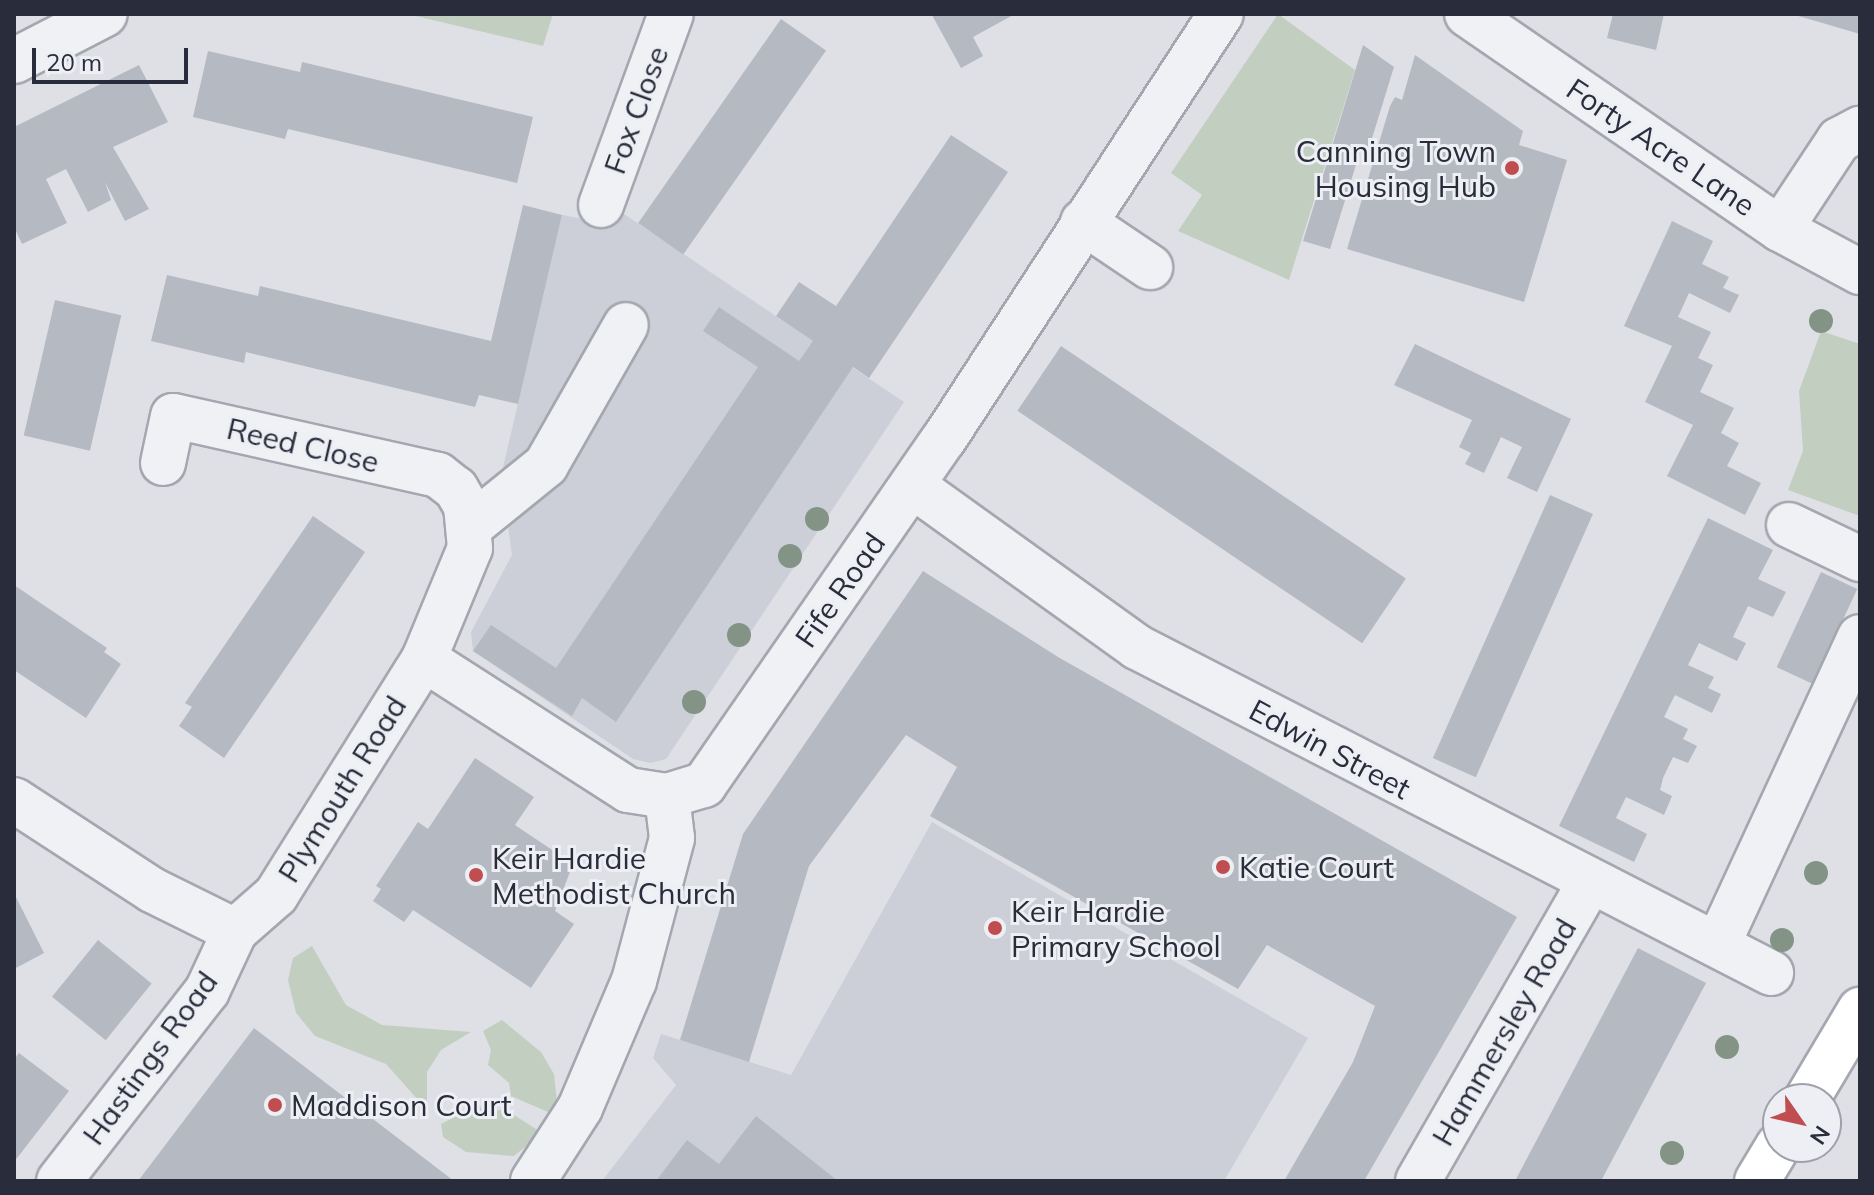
<!DOCTYPE html>
<style>
body{margin:0}
#map{position:relative;width:1874px;height:1195px;overflow:hidden;background:#dee0e6;font-family:Mulish,sans-serif}
div>[style]{position:absolute}
[style*='--x']{left:calc(var(--x)*1px);top:calc(var(--y)*1px);width:calc(var(--w)*1px);rotate:calc(var(--a)*1deg)}
.built>*{inset:0;background:#cccfd7}
.green>*{inset:0;background:#c2cfc0}
.building>*{inset:0;background:#b5b9c2;transform-origin:0 0}
.roads{filter:drop-shadow(2px 0 #a4a7af) drop-shadow(-2px 0 #a4a7af) drop-shadow(0 2px #a4a7af) drop-shadow(0 -2px #a4a7af)}
.minor>*{height:44px;margin:-22px;padding:0 22px;transform-origin:22px;border-radius:22px;background:#f0f1f5}
.highway>*{height:44px;margin:-22px;padding:0 22px;transform-origin:22px;border-radius:22px;background:#fff}
.trees>*{width:24px;height:24px;margin:-12px;border-radius:50%;background:#839486}
.dots>*{width:22px;height:22px;translate:-50% -50%;box-sizing:border-box;border:4px solid #edeff4;border-radius:50%}
span{translate:-50% -50%;white-space:nowrap;text-align:center;line-height:1.15;-webkit-text-stroke:6px #edeff4;paint-order:stroke}
.street-label{font-size:30px;color:#292d3b}
.poi-label{font-size:30px;color:#292d3b}
.right{translate:-100% -50%;text-align:right}
.left{translate:0 -50%;text-align:left}
.frame{position:absolute;inset:0;border:16px solid #292d3b;pointer-events:none}
.north{position:absolute;left:1762px;top:1083px;width:80px;height:80px;box-sizing:border-box;background:#edeff4;border:2px solid #9fa1aa;border-radius:50%;rotate:124deg;font-size:22px;font-weight:700;line-height:32px;text-align:center;color:#292d3b}
.north::after{content:'';display:block;margin:auto;width:28px;height:36px;background:#c04e50;clip-path:polygon(50% 0,100% 100%,50% 72%,0 100%)}
.scale{position:absolute;left:32px;top:48px;width:156px;height:36px;box-sizing:border-box;border:4px solid #292d3b;border-top:0;padding-left:10px;font-size:24px;line-height:28px;white-space:nowrap;color:#292d3b;-webkit-text-stroke:6px #edeff4;paint-order:stroke}
</style>
<div id="map">
<div class="built">
<div style="clip-path:polygon(624px 214px,904px 402px,666px 759px,650px 763px,633px 759px,473px 651px,471px 632px,512px 555px,501px 476px,562px 215px,607px 223px)"></div>
<div style="clip-path:polygon(932px 822px,1308px 1038px,1224px 1181px,602px 1181px,676px 1085px,653px 1058px,661px 1034px,791px 1075px)"></div>
</div>
<div class="green">
<div style="clip-path:polygon(407px 14px,553px 14px,543px 46px)"></div>
<div style="clip-path:polygon(1278px 14px,1355px 70px,1289px 280px,1178px 231px,1202px 195px,1171px 173px)"></div>
<div style="clip-path:polygon(1821px 331px,1860px 344px,1860px 516px,1788px 490px,1803px 451px,1799px 391px)"></div>
<div style="clip-path:polygon(312px 946px,346px 1005px,382px 1025px,471px 1032px,441px 1050px,427px 1072px,427px 1110px,386px 1064px,315px 1036px,296px 1013px,288px 980px,293px 958px)"></div>
<div style="clip-path:polygon(502px 1020px,541px 1052px,554px 1074px,557px 1102px,548px 1112px,511px 1096px,509px 1083px,488px 1065px,491px 1050px,483px 1031px)"></div>
<div style="clip-path:polygon(478px 1105px,488px 1112px,505px 1109px,542px 1133px,514px 1156px,466px 1152px,443px 1137px,441px 1124px)"></div>
</div>
<div class="building">
<div style="clip-path:polygon(1015px 14px,973px 37px,983px 56px,961px 68px,932px 15px)"></div>
<div style="clip-path:polygon(1613px 14px,1664px 14px,1656px 50px,1607px 38px)"></div>
<div style="clip-path:polygon(1795px 14px,1860px 14px,1860px 34px,1795px 15px)"></div>
<div style="left:781px;top:19px;width:55px;height:249px;rotate:35deg"></div>
<div style="clip-path:polygon(1363px 45px,1394px 67px,1369px 148px,1362px 145px,1330px 249px,1303px 241px)"></div>
<div style="clip-path:polygon(208px 51px,300px 72px,302px 62px,533px 117px,517px 183px,288px 129px,285px 139px,193px 117px)"></div>
<div style="clip-path:polygon(1415px 55px,1523px 131px,1519px 145px,1567px 160px,1524px 302px,1347px 249px,1390px 106px,1395px 97px,1402px 100px)"></div>
<div style="clip-path:polygon(139px 65px,168px 122px,113px 147px,149px 209px,125px 221px,105px 182px,111px 200px,88px 212px,66px 169px,46px 179px,67px 223px,22px 244px,14px 227px,14px 127px)"></div>
<div style="clip-path:polygon(951px 135px,1008px 172px,869px 378px,853px 367px,616px 722px,582px 698px,572px 716px,473px 651px,491px 625px,556px 668px,758px 367px,703px 331px,719px 307px,799px 361px,813px 341px,776px 316px,799px 282px,836px 306px)"></div>
<div style="clip-path:polygon(523px 205px,562px 215px,518px 404px,479px 395px,475px 407px,246px 352px,244px 363px,151px 341px,167px 275px,258px 296px,260px 286px,491px 341px)"></div>
<div style="clip-path:polygon(1672px 221px,1713px 241px,1702px 264px,1729px 277px,1723px 288px,1739px 295px,1730px 313px,1689px 293px,1678px 317px,1711px 332px,1698px 358px,1713px 365px,1700px 392px,1734px 408px,1721px 433px,1739px 443px,1727px 466px,1761px 483px,1745px 515px,1667px 476px,1693px 425px,1645px 402px,1672px 346px,1624px 326px)"></div>
<div style="left:55px;top:300px;width:68px;height:139px;rotate:13deg"></div>
<div style="clip-path:polygon(1415px 344px,1571px 419px,1537px 492px,1507px 478px,1522px 447px,1501px 437px,1484px 473px,1465px 464px,1471px 453px,1459px 447px,1472px 420px,1394px 385px)"></div>
<div style="left:1061px;top:346px;width:416px;height:78px;rotate:34deg"></div>
<div style="left:1550px;top:495px;width:47px;height:288px;rotate:24deg"></div>
<div style="clip-path:polygon(313px 516px,365px 552px,224px 758px,179px 726px,192px 707px,185px 703px)"></div>
<div style="clip-path:polygon(1708px 518px,1773px 550px,1758px 579px,1786px 592px,1773px 617px,1748px 606px,1733px 637px,1746px 643px,1737px 661px,1699px 643px,1688px 665px,1714px 677px,1708px 688px,1721px 694px,1712px 713px,1675px 695px,1664px 717px,1688px 729px,1683px 739px,1697px 746px,1688px 763px,1673px 757px,1663px 778px,1660px 790px,1672px 796px,1664px 815px,1626px 797px,1616px 818px,1647px 834px,1634px 862px,1559px 826px)"></div>
<div style="clip-path:polygon(923px 571px,1058px 657px,1517px 917px,1364px 1181px,1284px 1181px,1353px 1062px,1375px 1006px,1267px 945px,1238px 989px,930px 816px,957px 767px,906px 735px,809px 866px,749px 1062px,680px 1040px,743px 834px)"></div>
<div style="left:1821px;top:572px;width:40px;height:105px;rotate:25deg"></div>
<div style="clip-path:polygon(14px 585px,107px 648px,104px 652px,121px 664px,86px 718px,14px 670px)"></div>
<div style="clip-path:polygon(475px 758px,534px 797px,515px 825px,573px 864px,555px 911px,574px 924px,531px 988px,413px 910px,404px 922px,373px 901px,381px 889px,376px 886px,418px 822px,428px 829px)"></div>
<div style="clip-path:polygon(14px 893px,44px 953px,14px 969px)"></div>
<div style="left:98px;top:940px;width:69px;height:73px;rotate:39deg"></div>
<div style="clip-path:polygon(1638px 948px,1706px 983px,1601px 1181px,1515px 1181px)"></div>
<div style="clip-path:polygon(254px 1028px,454px 1181px,138px 1181px)"></div>
<div style="clip-path:polygon(19px 1053px,69px 1091px,14px 1162px,14px 1059px)"></div>
<div style="clip-path:polygon(756px 1116px,838px 1181px,656px 1181px,687px 1140px,719px 1164px)"></div>
</div>
<div class="roads">
<div class="minor">
<div style="--x:1467;--y:14;--w:380;--a:34.5"></div>
<div style="--x:1780;--y:229;--w:91;--a:28.3"></div>
<div style="--x:14;--y:61;--w:102;--a:-27.3"></div>
<div style="--x:601;--y:205;--w:203;--a:-69.9"></div>
<div style="--x:1083;--y:222;--w:81;--a:33.9"></div>
<div style="--x:1780;--y:229;--w:107;--a:-56.5"></div>
<div style="--x:1839;--y:140;--w:24;--a:-28"></div>
<div style="--x:913;--y:486;--w:276;--a:35.7"></div>
<div style="--x:1137;--y:647;--w:713;--a:27.21"></div>
<div style="--x:472;--y:525;--w:95;--a:-39"></div>
<div style="--x:546;--y:465;--w:161;--a:-60.3"></div>
<div style="--x:1789;--y:525;--w:79;--a:25.6"></div>
<div style="--x:424;--y:659;--w:242;--a:32.7"></div>
<div style="--x:628;--y:790;--w:39;--a:9"></div>
<div style="--x:667;--y:796;--w:39;--a:-17"></div>
<div style="--x:704;--y:785;--w:421;--a:-55.3"></div>
<div style="--x:944;--y:439;--w:507;--a:-56.91"></div>
<div style="--x:14;--y:800;--w:165;--a:33.1"></div>
<div style="--x:152;--y:890;--w:93;--a:26.3"></div>
<div style="--x:235;--y:931;--w:55;--a:-41.3"></div>
<div style="--x:276;--y:895;--w:279;--a:-57.9"></div>
<div style="--x:424;--y:659;--w:120;--a:-67.5"></div>
<div style="--x:470;--y:548;--w:42;--a:-95.4"></div>
<div style="--x:466;--y:506;--w:20;--a:-120"></div>
<div style="--x:456;--y:489;--w:23;--a:-142"></div>
<div style="--x:438;--y:475;--w:271;--a:-167.4"></div>
<div style="--x:173;--y:416;--w:48;--a:102"></div>
<div style="--x:1718;--y:944;--w:338;--a:-65.2"></div>
<div style="--x:59;--y:1181;--w:241;--a:-52.1"></div>
<div style="--x:207;--y:991;--w:66;--a:-65"></div>
<div style="--x:533;--y:1181;--w:87;--a:-57.2"></div>
<div style="--x:580;--y:1108;--w:138;--a:-67"></div>
<div style="--x:634;--y:981;--w:148;--a:-75.1"></div>
<div style="--x:672;--y:838;--w:42;--a:-96.8"></div>
<div style="--x:1418;--y:1181;--w:345;--a:-60.1"></div>
</div>
<div class="highway">
<div style="--x:1807;--y:1099;--w:104;--a:-59.2"></div>
<div style="--x:1757;--y:1181;--w:41;--a:-59"></div>
</div>
</div>
<div class="trees">
<div style="left:1821px;top:321px"></div>
<div style="left:817px;top:519px"></div>
<div style="left:790px;top:556px"></div>
<div style="left:739px;top:635px"></div>
<div style="left:694px;top:702px"></div>
<div style="left:1816px;top:873px"></div>
<div style="left:1782px;top:940px"></div>
<div style="left:1727px;top:1047px"></div>
<div style="left:1672px;top:1153px"></div>
</div>
<div class="dots">
<div style="left:1512px;top:168px;background:#c04e50"></div>
<div style="left:1223px;top:867px;background:#c04e50"></div>
<div style="left:476px;top:875px;background:#c04e50"></div>
<div style="left:995px;top:928px;background:#c04e50"></div>
<div style="left:275px;top:1105px;background:#c04e50"></div>
</div>
<div class="street-label">
<span style="left:636px;top:110px;rotate:-70deg">Fox Close</span>
<span style="left:1661px;top:147px;rotate:34deg">Forty Acre Lane</span>
<span style="left:303px;top:445px;rotate:13deg">Reed Close</span>
<span style="left:840px;top:590px;rotate:-55deg">Fife Road</span>
<span style="left:1330px;top:749px;rotate:28deg">Edwin Street</span>
<span style="left:342px;top:789px;rotate:-58deg">Plymouth Road</span>
<span style="left:1504px;top:1032px;rotate:-60deg">Hammersley Road</span>
<span style="left:150px;top:1058px;rotate:-54deg">Hastings Road</span>
</div>
<div class="poi-label">
<span class="right" style="left:1496px;top:168px">Canning Town<br>Housing Hub</span>
<span class="left" style="left:492px;top:875px">Keir Hardie<br>Methodist Church</span>
<span class="left" style="left:1239px;top:867px">Katie Court</span>
<span class="left" style="left:1011px;top:928px">Keir Hardie<br>Primary School</span>
<span class="left" style="left:291px;top:1105px">Maddison Court</span>
</div>
<div class="frame"></div>
<div class="north">N</div>
<div class="scale">20 m</div>
</div>
